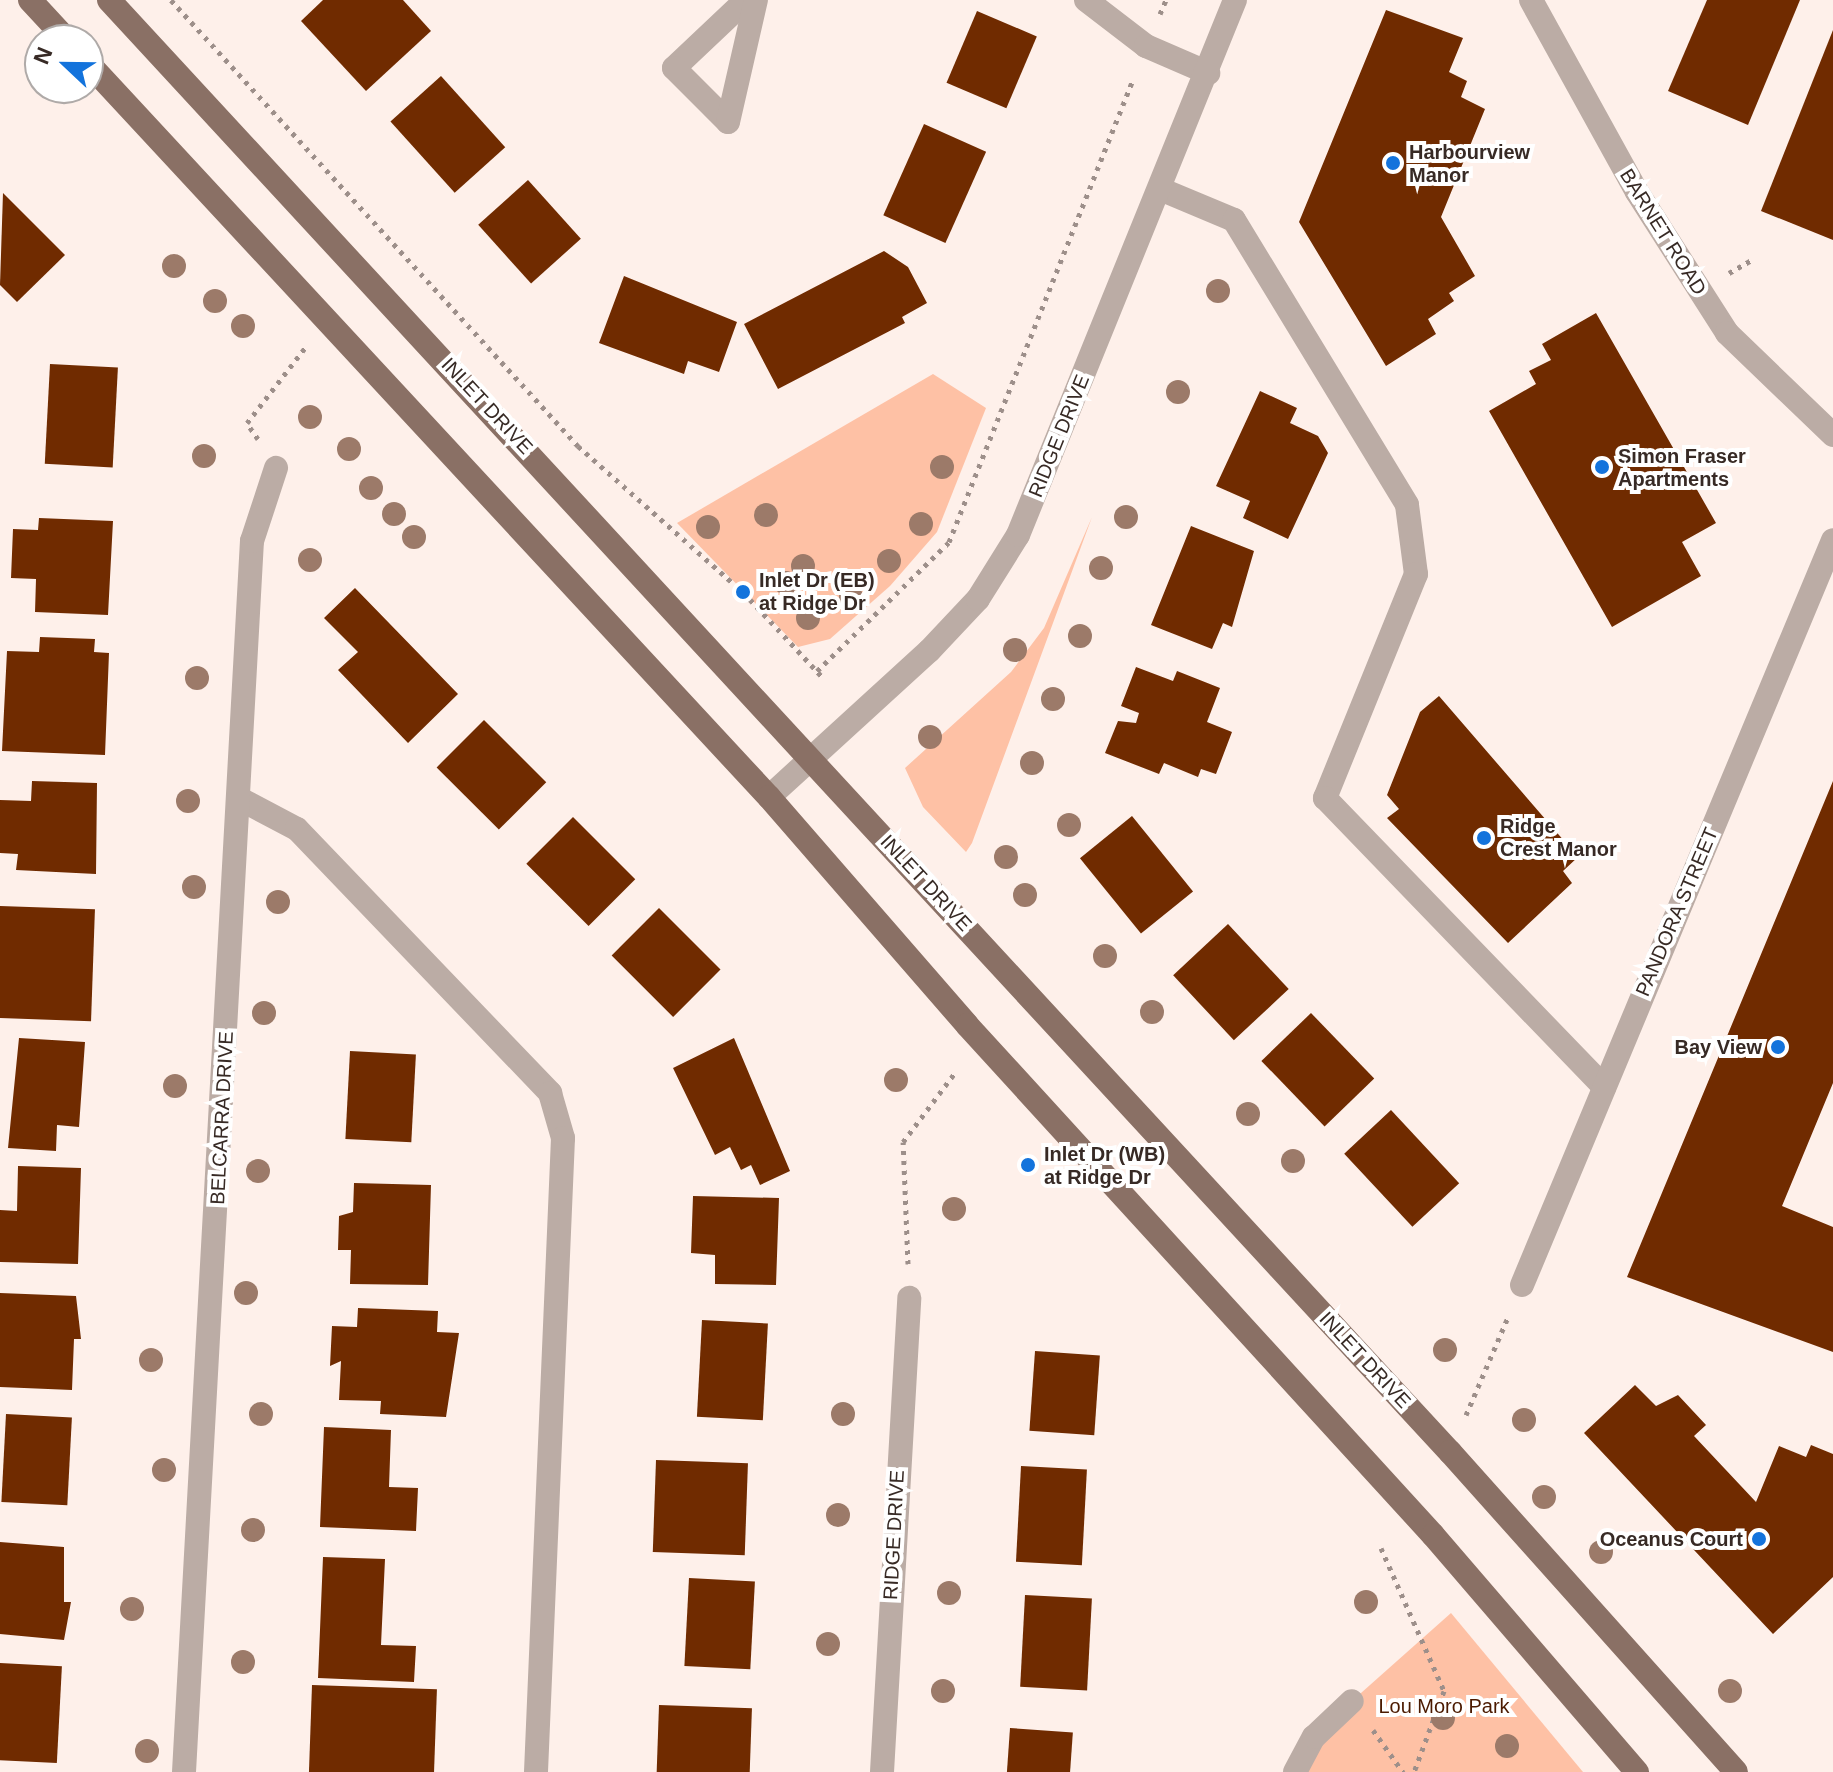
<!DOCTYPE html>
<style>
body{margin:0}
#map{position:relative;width:1833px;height:1772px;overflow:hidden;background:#fef0ea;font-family:Arial,sans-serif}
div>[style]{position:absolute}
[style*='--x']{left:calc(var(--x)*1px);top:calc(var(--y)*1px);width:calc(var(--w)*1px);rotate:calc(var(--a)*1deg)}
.green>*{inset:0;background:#fec1a5}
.building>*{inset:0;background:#702b00;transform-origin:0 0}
.path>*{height:5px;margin-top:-2.5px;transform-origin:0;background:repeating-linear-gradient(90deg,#9d8f8a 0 4px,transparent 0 10px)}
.service>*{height:24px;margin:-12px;padding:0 12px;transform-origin:12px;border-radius:12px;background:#bbaca5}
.minor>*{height:24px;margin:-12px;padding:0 12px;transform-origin:12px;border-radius:12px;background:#bbaca5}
.tertiary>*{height:24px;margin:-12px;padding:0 12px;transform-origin:12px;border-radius:12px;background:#bbaca5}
.primary>*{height:24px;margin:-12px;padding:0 12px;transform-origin:12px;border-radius:12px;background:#8a7065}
.trees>*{width:24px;height:24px;margin:-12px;border-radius:50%;background:#9c7a69}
.dots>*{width:22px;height:22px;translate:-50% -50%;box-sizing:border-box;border:4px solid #fff;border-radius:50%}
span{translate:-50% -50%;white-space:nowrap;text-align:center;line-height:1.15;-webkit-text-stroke:8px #fff;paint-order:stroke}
.poi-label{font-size:20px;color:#372a25;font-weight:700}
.left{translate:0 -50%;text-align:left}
.right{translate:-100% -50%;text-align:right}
.street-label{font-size:20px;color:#372a25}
.park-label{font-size:20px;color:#4b1a00}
.north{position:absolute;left:24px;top:24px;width:80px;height:80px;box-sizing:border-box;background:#fff;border:2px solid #afaaa8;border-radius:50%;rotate:292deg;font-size:22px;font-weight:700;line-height:32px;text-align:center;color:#372a25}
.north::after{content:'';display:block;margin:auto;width:28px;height:36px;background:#1373dc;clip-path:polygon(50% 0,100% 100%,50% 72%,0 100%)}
</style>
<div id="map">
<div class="green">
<div style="clip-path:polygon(933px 374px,986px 408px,937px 532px,890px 586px,830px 639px,798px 647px,677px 523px)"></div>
<div style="clip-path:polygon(1092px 517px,972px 843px,966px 852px,923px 807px,905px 768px,1011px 672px,1044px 628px)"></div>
<div style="clip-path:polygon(1451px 1613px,1583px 1772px,1295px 1772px,1352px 1701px)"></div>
</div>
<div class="building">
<div style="clip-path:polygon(323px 0,403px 0,431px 31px,366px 91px,301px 21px)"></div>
<div style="clip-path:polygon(1707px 0,1800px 0,1748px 125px,1668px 91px)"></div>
<div style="clip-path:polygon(1386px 10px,1463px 38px,1449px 72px,1467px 81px,1461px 97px,1485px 109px,1441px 217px,1475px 276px,1449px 293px,1454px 301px,1428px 319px,1436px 334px,1386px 366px,1299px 222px)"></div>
<div style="left:977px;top:11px;width:65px;height:78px;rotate:23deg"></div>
<div style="clip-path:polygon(1833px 30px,1833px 240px,1761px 211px)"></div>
<div style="left:441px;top:76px;width:96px;height:68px;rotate:48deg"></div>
<div style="left:924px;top:124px;width:68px;height:100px;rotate:24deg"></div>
<div style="left:528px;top:180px;width:79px;height:67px;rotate:48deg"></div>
<div style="clip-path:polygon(3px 193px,65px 255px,17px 302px,0 285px)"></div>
<div style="clip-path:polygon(884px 251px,908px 267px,927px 303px,902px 317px,905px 323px,778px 389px,744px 324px)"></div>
<div style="clip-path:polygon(624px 276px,737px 322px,719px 372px,688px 361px,684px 374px,599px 343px)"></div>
<div style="clip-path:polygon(1596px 313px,1716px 523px,1682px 542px,1701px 576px,1612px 627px,1489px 411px,1536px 384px,1529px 371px,1551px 360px,1542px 344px)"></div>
<div style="left:50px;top:364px;width:68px;height:100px;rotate:3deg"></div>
<div style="clip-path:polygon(1260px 391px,1297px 408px,1290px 423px,1318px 436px,1328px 453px,1288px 539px,1243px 518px,1250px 501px,1216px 486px)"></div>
<div style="clip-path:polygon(39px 518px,113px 521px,108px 615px,35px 612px,36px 579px,11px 578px,13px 529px,38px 530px)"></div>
<div style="clip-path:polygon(1191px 526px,1254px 551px,1232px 627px,1223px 623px,1212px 649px,1151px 625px)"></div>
<div style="clip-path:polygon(355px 588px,458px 694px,408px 743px,338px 670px,358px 652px,324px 618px)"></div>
<div style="clip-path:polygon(40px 637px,95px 639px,94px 652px,109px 653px,105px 755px,2px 751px,7px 651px,39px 652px)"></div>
<div style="clip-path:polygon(1136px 667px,1173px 681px,1177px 671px,1220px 688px,1207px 722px,1232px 732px,1216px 774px,1201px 769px,1198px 777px,1164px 763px,1159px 774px,1105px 753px,1118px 721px,1136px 723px,1139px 713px,1121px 706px)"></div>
<div style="clip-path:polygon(1439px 696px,1578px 857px,1563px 871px,1572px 883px,1508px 943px,1387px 818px,1399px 809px,1387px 795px,1420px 712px)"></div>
<div style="left:484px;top:720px;width:88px;height:67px;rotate:45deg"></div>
<div style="clip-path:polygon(32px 781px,97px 783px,96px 874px,16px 870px,18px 854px,0 853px,0 800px,31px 801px)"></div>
<div style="clip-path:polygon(1833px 781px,1833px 1083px,1782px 1206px,1833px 1227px,1833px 1352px,1627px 1277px)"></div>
<div style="left:1132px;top:816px;width:97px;height:67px;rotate:51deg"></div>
<div style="left:573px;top:817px;width:88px;height:66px;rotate:45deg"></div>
<div style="left:0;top:906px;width:95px;height:112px;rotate:2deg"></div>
<div style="left:659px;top:908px;width:87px;height:67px;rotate:45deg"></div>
<div style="left:1228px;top:924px;width:89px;height:75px;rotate:47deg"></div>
<div style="left:1311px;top:1013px;width:91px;height:69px;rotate:46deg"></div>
<div style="clip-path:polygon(19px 1038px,85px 1042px,79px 1127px,57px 1125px,56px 1151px,8px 1148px)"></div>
<div style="clip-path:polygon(734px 1038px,790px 1171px,760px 1185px,751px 1165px,741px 1170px,730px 1147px,715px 1155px,673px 1068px)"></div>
<div style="left:350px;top:1051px;width:66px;height:88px;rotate:3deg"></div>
<div style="left:1391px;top:1110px;width:100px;height:64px;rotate:47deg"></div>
<div style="clip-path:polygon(18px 1166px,81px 1168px,78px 1264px,0 1262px,0 1210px,17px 1211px)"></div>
<div style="clip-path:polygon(354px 1183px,431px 1185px,428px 1285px,350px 1284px,351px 1250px,338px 1250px,339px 1216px,353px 1212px)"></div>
<div style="clip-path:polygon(693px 1196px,779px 1198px,776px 1285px,715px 1284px,715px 1255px,691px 1253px)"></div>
<div style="clip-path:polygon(0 1293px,76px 1296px,81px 1339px,74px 1339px,72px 1390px,0 1387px)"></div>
<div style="clip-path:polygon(358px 1308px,438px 1311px,437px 1332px,459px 1333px,446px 1417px,380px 1414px,381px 1401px,339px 1400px,341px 1361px,330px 1366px,332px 1326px,357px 1327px)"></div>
<div style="left:702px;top:1320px;width:66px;height:97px;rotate:3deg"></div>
<div style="left:1035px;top:1351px;width:65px;height:80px;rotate:4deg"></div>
<div style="clip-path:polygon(1635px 1385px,1656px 1406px,1678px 1395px,1706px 1425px,1694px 1436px,1756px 1502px,1779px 1446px,1806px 1457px,1811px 1445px,1833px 1454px,1833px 1577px,1773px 1634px,1584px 1433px)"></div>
<div style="left:6px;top:1414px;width:66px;height:88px;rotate:3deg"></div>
<div style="clip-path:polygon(324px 1427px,391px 1430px,389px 1487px,418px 1488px,416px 1531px,320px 1527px)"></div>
<div style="left:656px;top:1460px;width:92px;height:92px;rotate:2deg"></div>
<div style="left:1021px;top:1466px;width:66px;height:96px;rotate:3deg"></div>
<div style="clip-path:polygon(0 1542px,64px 1547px,64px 1602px,71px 1602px,64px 1640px,0 1634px)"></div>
<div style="clip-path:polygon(323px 1557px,385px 1559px,381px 1645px,416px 1646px,414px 1682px,318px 1678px)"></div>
<div style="left:689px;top:1578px;width:66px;height:88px;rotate:3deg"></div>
<div style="left:1025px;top:1595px;width:67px;height:92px;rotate:3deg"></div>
<div style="left:0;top:1663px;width:62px;height:97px;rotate:3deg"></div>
<div style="left:312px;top:1685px;width:125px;height:87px;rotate:2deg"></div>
<div style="left:659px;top:1705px;width:93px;height:67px;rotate:2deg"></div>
<div style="left:1010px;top:1728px;width:63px;height:44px;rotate:4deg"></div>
</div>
<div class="path">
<div style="--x:171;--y:0;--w:604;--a:47.62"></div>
<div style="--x:578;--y:446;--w:220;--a:41.5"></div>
<div style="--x:743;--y:592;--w:119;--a:47"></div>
<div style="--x:1160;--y:14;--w:15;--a:-67"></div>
<div style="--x:1729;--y:273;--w:28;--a:-30"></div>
<div style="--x:258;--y:439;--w:19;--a:-125"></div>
<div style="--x:247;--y:423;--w:95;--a:-52.3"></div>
<div style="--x:817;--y:671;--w:185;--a:-44.3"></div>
<div style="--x:949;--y:542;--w:498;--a:-68.3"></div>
<div style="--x:908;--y:1264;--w:122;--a:-92.3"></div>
<div style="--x:903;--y:1142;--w:85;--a:-53.1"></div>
<div style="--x:1466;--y:1415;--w:107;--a:-66.8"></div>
<div style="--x:1381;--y:1548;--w:156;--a:66.2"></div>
<div style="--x:1444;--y:1691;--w:86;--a:110.3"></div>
<div style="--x:1373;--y:1730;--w:52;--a:54.5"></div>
</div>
<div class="service">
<div style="--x:746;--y:0;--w:99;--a:136.6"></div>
<div style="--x:674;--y:68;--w:76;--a:45"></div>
<div style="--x:728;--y:122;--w:125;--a:-77.1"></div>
<div style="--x:1086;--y:0;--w:76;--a:37.5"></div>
<div style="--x:1146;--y:46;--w:68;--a:23.5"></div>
<div style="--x:1160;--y:189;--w:80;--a:22.7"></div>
<div style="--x:1234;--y:220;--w:333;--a:58.7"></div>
<div style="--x:1407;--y:505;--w:70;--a:82.6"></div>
<div style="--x:1416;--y:574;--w:242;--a:112.1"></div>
<div style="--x:1325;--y:798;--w:402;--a:46"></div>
<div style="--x:240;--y:799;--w:64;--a:27.8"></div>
<div style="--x:297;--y:829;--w:366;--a:46.2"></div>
<div style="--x:550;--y:1093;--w:47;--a:73.9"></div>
<div style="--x:563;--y:1138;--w:635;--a:92.44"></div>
<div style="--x:1295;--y:1772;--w:40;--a:-62"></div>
<div style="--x:1314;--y:1737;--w:52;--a:-43.5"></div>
</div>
<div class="minor">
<div style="--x:1531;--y:0;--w:219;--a:61.1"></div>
<div style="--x:1637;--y:192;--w:167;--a:57.4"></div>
<div style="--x:1727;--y:333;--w:147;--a:43.9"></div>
<div style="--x:1522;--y:1285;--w:807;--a:-67.34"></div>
<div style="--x:184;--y:1772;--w:1233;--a:-86.84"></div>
<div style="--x:252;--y:541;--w:77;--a:-71.8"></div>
<div style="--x:882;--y:1772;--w:475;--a:-86.7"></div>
</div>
<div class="tertiary">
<div style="--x:769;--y:797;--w:217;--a:-42.4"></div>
<div style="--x:929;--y:651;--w:71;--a:-46.7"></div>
<div style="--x:978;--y:599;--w:75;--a:-58"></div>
<div style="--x:1018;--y:535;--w:577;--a:-67.92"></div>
</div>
<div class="primary">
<div style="--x:30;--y:0;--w:54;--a:47.2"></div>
<div style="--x:109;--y:0;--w:1977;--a:47.28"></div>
<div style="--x:1450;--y:1452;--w:429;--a:48.2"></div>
<div style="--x:88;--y:63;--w:1001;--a:47.15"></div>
<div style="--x:769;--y:797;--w:302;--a:49"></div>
<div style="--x:967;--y:1025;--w:691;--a:47.58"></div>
<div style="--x:1433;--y:1535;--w:313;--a:49.3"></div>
</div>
<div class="trees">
<div style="left:174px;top:266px"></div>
<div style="left:1218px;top:291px"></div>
<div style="left:215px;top:301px"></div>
<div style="left:243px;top:326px"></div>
<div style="left:1178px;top:392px"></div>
<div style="left:310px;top:417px"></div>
<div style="left:349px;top:449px"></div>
<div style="left:204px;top:456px"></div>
<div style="left:942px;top:467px"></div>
<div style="left:371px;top:488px"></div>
<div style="left:394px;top:514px"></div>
<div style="left:766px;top:515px"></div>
<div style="left:1126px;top:517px"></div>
<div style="left:921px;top:524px"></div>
<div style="left:708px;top:527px"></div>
<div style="left:414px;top:537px"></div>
<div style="left:310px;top:560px"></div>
<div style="left:889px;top:561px"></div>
<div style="left:803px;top:566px"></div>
<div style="left:1101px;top:568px"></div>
<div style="left:786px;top:583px"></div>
<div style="left:851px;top:597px"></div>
<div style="left:808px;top:618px"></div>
<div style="left:1080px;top:636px"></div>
<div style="left:1015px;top:650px"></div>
<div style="left:197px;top:678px"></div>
<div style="left:1053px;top:699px"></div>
<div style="left:930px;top:737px"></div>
<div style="left:1032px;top:763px"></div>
<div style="left:188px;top:801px"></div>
<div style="left:1069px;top:825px"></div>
<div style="left:1006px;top:857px"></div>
<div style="left:194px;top:887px"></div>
<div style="left:1025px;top:895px"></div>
<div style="left:278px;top:902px"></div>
<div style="left:1105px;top:956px"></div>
<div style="left:1152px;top:1012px"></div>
<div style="left:264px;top:1013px"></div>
<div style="left:896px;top:1080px"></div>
<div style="left:175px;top:1086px"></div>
<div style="left:1248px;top:1114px"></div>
<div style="left:1293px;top:1161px"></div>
<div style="left:258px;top:1171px"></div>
<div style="left:954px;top:1209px"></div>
<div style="left:246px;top:1293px"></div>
<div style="left:1445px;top:1350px"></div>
<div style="left:151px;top:1360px"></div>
<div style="left:261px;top:1414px"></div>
<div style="left:843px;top:1414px"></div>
<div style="left:1524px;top:1420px"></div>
<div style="left:164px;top:1470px"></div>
<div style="left:1544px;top:1497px"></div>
<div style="left:838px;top:1515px"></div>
<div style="left:253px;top:1530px"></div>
<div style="left:1601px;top:1552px"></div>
<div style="left:949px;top:1593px"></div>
<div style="left:1366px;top:1602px"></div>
<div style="left:132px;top:1609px"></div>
<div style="left:828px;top:1644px"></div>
<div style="left:243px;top:1662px"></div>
<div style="left:943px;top:1691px"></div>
<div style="left:1730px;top:1691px"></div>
<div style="left:1443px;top:1718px"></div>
<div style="left:1507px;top:1746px"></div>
<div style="left:147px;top:1751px"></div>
</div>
<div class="dots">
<div style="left:1393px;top:163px;background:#1373dc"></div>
<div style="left:1602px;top:467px;background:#1373dc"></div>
<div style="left:743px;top:592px;background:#1373dc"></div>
<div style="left:1484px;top:838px;background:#1373dc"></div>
<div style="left:1778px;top:1047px;background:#1373dc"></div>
<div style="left:1028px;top:1165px;background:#1373dc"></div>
<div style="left:1759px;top:1539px;background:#1373dc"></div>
</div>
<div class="poi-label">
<span class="left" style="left:1409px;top:164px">Harbourview<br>Manor</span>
<span class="left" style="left:1618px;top:468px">Simon Fraser<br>Apartments</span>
<span class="left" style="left:759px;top:592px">Inlet Dr (EB)<br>at Ridge Dr</span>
<span class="left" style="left:1500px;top:838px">Ridge<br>Crest Manor</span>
<span class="right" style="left:1762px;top:1047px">Bay View</span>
<span class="left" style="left:1044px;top:1166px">Inlet Dr (WB)<br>at Ridge Dr</span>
<span class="right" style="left:1743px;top:1539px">Oceanus Court</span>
</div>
<div class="street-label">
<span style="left:1663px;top:232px;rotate:58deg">BARNET ROAD</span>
<span style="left:487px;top:406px;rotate:47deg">INLET DRIVE</span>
<span style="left:1059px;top:436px;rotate:-68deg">RIDGE DRIVE</span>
<span style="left:926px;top:883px;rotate:47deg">INLET DRIVE</span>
<span style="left:1677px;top:912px;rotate:-67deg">PANDORA STREET</span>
<span style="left:222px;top:1118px;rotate:-87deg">BELCARRA DRIVE</span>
<span style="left:1365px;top:1360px;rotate:47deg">INLET DRIVE</span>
<span style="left:894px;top:1535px;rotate:-87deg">RIDGE DRIVE</span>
</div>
<div class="park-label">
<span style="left:1444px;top:1706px">Lou Moro Park</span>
</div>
<div class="north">N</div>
</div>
